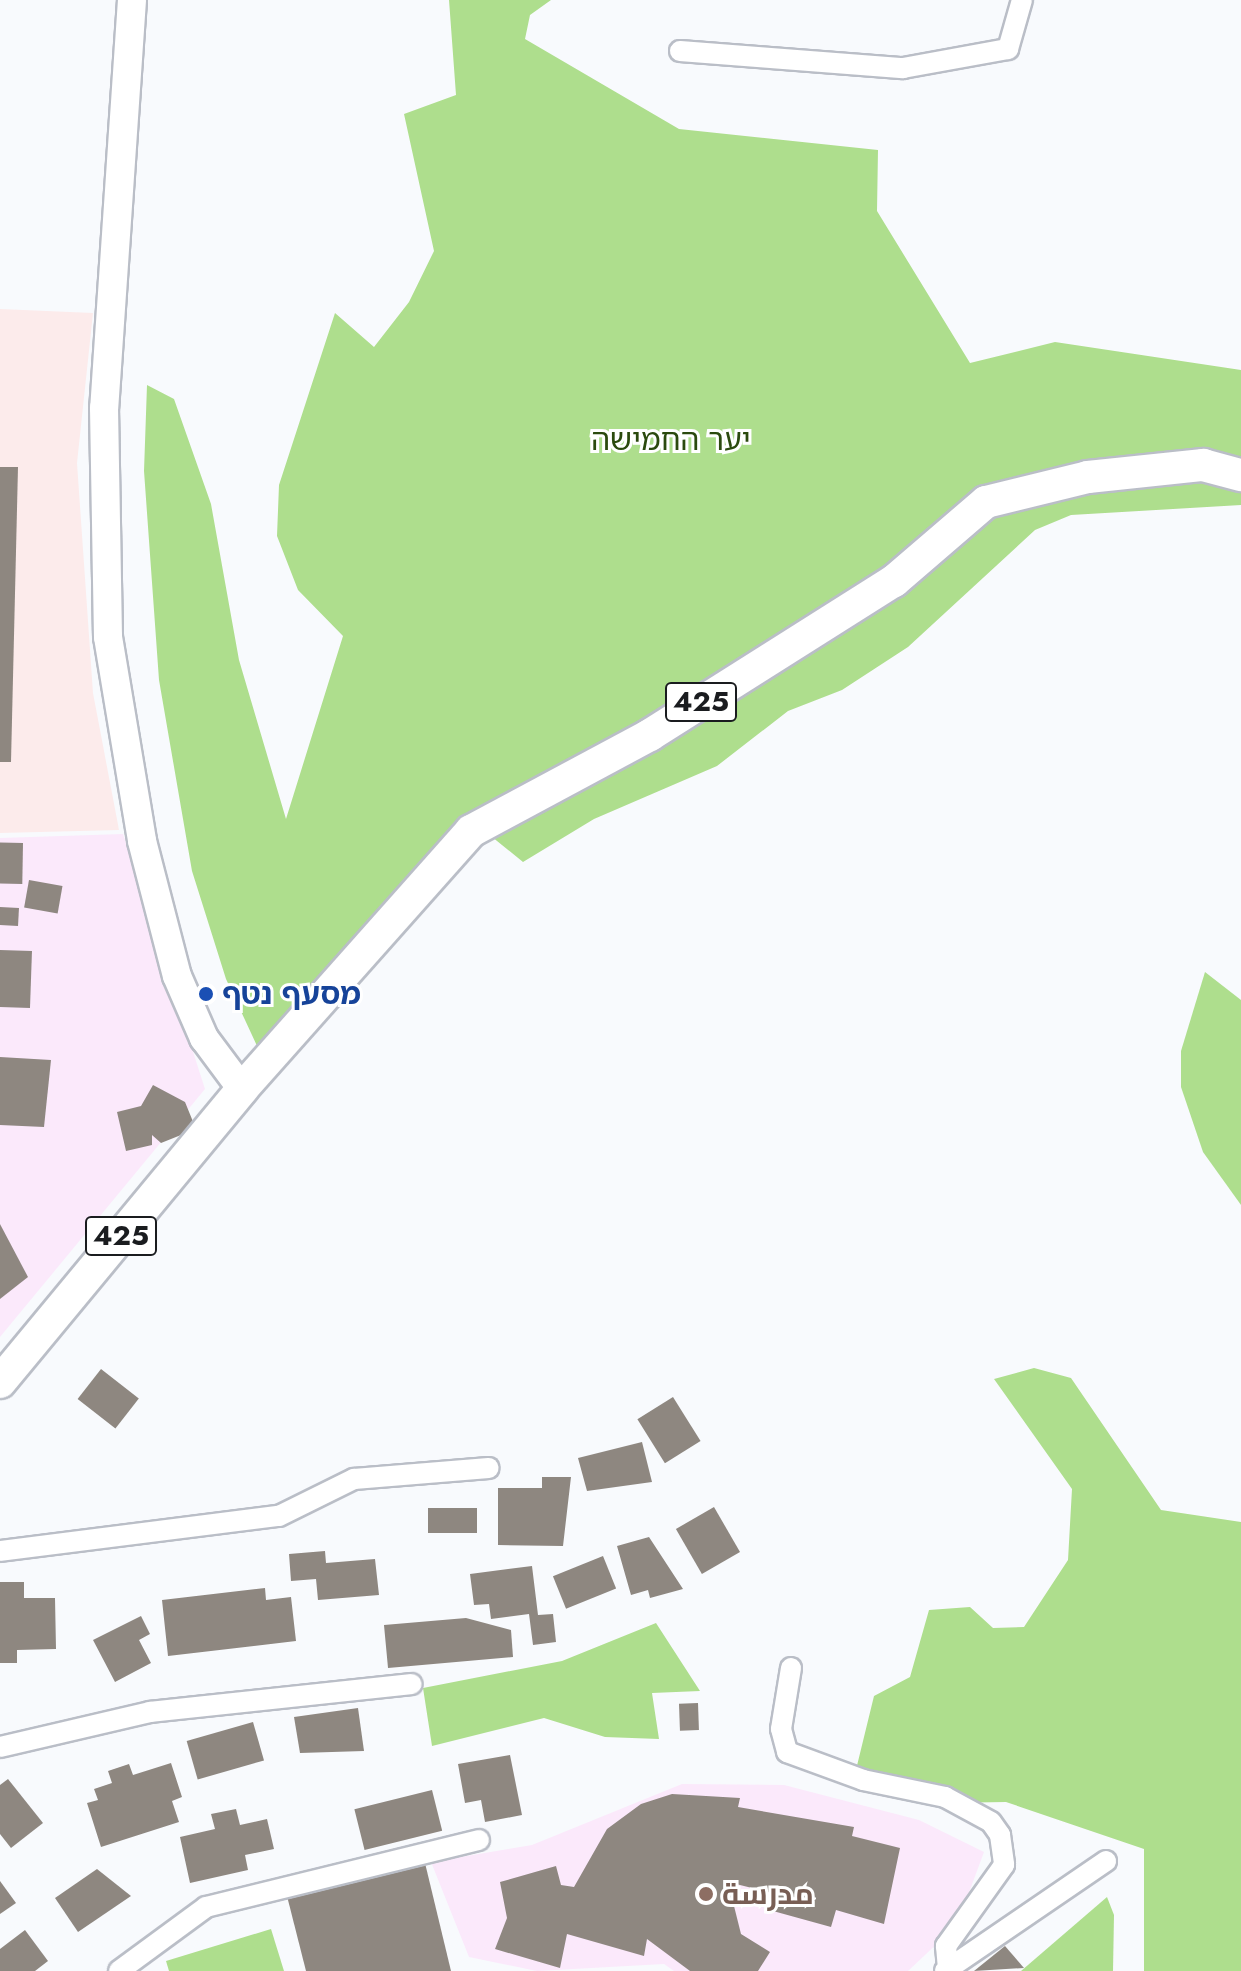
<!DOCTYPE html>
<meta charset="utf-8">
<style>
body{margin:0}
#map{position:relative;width:1241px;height:1971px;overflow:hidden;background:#f8fafd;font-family:Jost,Cairo,"Noto Sans Hebrew",sans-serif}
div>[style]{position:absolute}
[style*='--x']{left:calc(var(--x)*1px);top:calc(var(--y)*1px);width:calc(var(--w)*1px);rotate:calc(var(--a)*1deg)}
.commercial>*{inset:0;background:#fcebeb}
.education>*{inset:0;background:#fbe9fb}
.green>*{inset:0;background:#aede8d}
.building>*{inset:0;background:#8e8780;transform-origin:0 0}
.roads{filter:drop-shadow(2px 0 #babec7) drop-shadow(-2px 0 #babec7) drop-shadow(0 2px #babec7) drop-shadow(0 -2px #babec7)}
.street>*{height:20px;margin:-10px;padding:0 10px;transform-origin:10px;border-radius:10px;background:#fff}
.secondary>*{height:28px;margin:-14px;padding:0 14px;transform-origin:14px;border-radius:14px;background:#fff}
.primary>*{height:32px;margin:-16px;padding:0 16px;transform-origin:16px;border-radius:16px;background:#fff}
.dots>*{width:22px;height:22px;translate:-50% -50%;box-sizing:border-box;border:4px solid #fff;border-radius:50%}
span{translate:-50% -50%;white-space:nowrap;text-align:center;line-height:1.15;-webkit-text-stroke:6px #fff;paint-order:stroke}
.shield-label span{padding:2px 6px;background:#fff;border:2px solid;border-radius:6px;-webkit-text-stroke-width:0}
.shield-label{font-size:28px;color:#1a1c1f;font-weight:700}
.park-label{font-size:30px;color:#2b4a0e}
.transit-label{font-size:30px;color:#164399;font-weight:700}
.left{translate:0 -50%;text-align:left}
.education-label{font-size:30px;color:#785e54;font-weight:700}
</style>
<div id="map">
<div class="commercial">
<div style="clip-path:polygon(0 309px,93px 313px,77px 463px,93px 693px,119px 830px,0 833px)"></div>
</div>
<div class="education">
<div style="clip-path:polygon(123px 834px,205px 1089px,0 1337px,0 838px)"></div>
<div style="clip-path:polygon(682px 1784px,784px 1785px,919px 1820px,984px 1852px,957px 1925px,908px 1971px,674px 1971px,664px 1964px,537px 1971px,469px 1957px,431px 1862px,532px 1845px)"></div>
</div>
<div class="green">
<div style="clip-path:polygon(449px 0,551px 0,530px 15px,525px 39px,679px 129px,878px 150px,877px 211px,970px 363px,1055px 342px,1241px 370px,1241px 505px,1071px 515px,1035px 530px,908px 647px,842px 690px,788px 711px,717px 766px,594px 819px,523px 862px,476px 824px,258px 1048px,226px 979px,192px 871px,159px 680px,144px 471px,147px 385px,174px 399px,211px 504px,239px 660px,286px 819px,343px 636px,298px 590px,277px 536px,279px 485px,335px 313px,374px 347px,409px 302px,434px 251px,404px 114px,456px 95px)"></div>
<div style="clip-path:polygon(1205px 972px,1241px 1000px,1241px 1205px,1203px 1152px,1181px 1087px,1181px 1051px)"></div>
<div style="clip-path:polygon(1034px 1368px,1071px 1378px,1161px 1510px,1241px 1522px,1241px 1971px,1144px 1971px,1144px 1849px,1006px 1802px,944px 1803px,853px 1782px,874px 1696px,910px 1677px,929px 1610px,970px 1607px,993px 1628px,1024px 1627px,1068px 1560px,1072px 1489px,994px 1379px)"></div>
<div style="clip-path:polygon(656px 1623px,700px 1691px,652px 1693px,659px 1739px,605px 1737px,544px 1718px,432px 1746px,423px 1688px,562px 1661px)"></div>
<div style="clip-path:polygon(1107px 1897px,1114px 1915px,1113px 1971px,1021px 1971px)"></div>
<div style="clip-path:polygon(271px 1929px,284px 1971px,169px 1971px,166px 1961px)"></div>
</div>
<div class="building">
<div style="clip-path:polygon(0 467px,18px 467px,11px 762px,0 762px)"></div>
<div style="left:23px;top:843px;width:41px;height:23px;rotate:91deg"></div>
<div style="left:29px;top:880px;width:34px;height:28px;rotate:10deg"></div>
<div style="left:0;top:907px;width:19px;height:18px;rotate:3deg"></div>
<div style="left:0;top:950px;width:32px;height:57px;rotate:2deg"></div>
<div style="clip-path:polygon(0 1057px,51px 1060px,44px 1127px,0 1125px)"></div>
<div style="clip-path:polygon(153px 1085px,185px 1102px,196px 1129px,161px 1143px,152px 1135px,152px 1145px,126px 1151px,117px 1112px,141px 1106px)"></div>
<div style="clip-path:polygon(0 1224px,28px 1277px,0 1299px)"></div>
<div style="left:101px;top:1369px;width:48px;height:38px;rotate:38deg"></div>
<div style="left:673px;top:1397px;width:52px;height:42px;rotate:58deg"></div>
<div style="clip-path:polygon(642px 1442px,652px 1482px,587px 1491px,578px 1458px)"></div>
<div style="clip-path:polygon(542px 1477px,571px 1477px,563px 1546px,498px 1545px,498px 1488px,542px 1488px)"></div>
<div style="left:714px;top:1507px;width:52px;height:44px;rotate:60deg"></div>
<div style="left:477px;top:1508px;width:25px;height:49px;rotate:90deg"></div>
<div style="clip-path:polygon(649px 1537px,683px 1589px,650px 1598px,648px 1590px,631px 1595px,617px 1546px)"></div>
<div style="clip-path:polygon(325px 1551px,326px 1563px,375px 1559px,379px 1595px,318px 1600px,316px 1579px,291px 1581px,289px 1554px)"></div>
<div style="left:603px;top:1556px;width:35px;height:54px;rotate:68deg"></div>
<div style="clip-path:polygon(532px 1566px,538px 1615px,553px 1614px,556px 1642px,533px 1645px,529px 1614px,491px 1619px,489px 1604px,474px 1605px,470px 1574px)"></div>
<div style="clip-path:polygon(0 1582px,24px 1582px,24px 1598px,55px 1598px,56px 1649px,17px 1650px,17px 1663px,0 1663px)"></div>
<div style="clip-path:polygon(265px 1588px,266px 1600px,291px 1597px,296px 1641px,168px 1656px,162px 1600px)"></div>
<div style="clip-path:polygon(141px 1616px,150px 1634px,139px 1640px,151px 1663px,115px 1682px,93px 1640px)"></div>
<div style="clip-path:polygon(466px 1618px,511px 1630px,513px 1657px,388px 1668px,384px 1625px)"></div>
<div style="left:698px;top:1703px;width:27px;height:19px;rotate:88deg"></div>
<div style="clip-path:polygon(358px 1708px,364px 1751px,300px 1753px,294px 1717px)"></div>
<div style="left:253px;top:1722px;width:40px;height:69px;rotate:74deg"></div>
<div style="clip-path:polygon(510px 1755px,522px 1815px,485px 1822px,481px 1800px,465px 1803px,458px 1764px)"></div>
<div style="clip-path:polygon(171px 1763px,182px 1797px,172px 1801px,179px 1822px,101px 1847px,87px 1803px,98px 1800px,94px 1789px,112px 1783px,108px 1771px,129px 1764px,133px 1775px)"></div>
<div style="clip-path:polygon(8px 1779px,43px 1823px,11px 1848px,0 1834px,0 1785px)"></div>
<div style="left:432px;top:1790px;width:42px;height:80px;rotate:76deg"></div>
<div style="clip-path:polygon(672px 1794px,740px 1798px,738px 1807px,854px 1827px,852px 1836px,900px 1848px,884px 1924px,836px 1910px,831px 1927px,773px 1911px,776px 1894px,728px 1882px,741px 1934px,770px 1952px,758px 1971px,690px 1971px,647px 1939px,644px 1956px,567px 1934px,560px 1968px,495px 1949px,507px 1918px,500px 1882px,556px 1866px,561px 1885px,574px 1887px,607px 1829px,641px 1804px)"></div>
<div style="clip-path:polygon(236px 1809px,240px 1825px,267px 1819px,274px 1849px,245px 1855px,248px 1870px,190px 1883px,180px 1837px,215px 1829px,211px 1814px)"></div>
<div style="clip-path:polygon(425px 1863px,451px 1971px,306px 1971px,287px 1896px)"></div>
<div style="clip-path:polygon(97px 1869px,131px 1896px,78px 1932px,55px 1898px)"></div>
<div style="clip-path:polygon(0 1881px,16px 1903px,0 1914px)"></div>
<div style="clip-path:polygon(25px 1930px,48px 1961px,35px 1971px,0 1971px,0 1949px)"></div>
<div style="clip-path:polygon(1005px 1946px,1024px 1968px,974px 1971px)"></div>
</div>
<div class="roads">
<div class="street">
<div style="--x:680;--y:51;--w:224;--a:4.4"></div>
<div style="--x:903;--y:68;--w:107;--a:-10.3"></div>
<div style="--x:1008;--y:49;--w:51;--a:-74.1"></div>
<div style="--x:0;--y:1551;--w:281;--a:-7.2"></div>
<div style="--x:279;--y:1516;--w:84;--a:-26.3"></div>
<div style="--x:354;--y:1479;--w:135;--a:-4.7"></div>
<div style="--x:791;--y:1668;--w:62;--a:99.3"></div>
<div style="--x:781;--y:1729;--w:24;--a:75"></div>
<div style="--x:787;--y:1752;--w:81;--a:20.2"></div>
<div style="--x:863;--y:1780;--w:84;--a:11.7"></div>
<div style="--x:945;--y:1797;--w:52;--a:28.5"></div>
<div style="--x:991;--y:1822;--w:16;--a:55"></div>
<div style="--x:1000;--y:1835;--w:30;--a:82"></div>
<div style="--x:1004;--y:1865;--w:100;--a:125.6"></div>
<div style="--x:946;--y:1946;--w:21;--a:85"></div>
<div style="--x:0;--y:1747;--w:154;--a:-13.1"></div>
<div style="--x:150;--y:1712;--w:263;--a:-6.1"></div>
<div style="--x:119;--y:1971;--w:108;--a:-36.3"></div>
<div style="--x:206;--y:1907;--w:281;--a:-13.8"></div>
<div style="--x:945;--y:1971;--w:195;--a:-34.3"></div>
</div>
<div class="secondary">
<div style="--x:132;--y:0;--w:409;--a:93.9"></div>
<div style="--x:104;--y:408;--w:229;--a:89"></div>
<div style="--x:108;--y:637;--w:207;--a:80.5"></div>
<div style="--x:142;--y:841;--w:139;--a:75.5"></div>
<div style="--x:177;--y:976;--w:68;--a:66.5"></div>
<div style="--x:204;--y:1038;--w:64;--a:53.3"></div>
</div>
<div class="primary">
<div style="--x:0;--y:1382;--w:380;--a:-50.4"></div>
<div style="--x:242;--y:1089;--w:345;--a:-48.4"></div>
<div style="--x:471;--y:831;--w:203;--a:-28.2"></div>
<div style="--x:650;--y:735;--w:289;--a:-32.3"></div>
<div style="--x:894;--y:581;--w:121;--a:-40.7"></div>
<div style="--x:986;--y:502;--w:105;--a:-13.8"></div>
<div style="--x:1088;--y:477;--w:116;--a:-6"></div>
<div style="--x:1203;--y:465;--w:39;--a:15"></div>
</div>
</div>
<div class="dots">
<div style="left:206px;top:994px;background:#1a4fb4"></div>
<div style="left:706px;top:1894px;background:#8d6e63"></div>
</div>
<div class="shield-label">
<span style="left:701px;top:702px">425</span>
<span style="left:121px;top:1236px">425</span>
</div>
<div class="park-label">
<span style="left:671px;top:440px">יער החמישה</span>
</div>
<div class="transit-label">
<span class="left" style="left:222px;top:994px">מסעף נטף</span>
</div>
<div class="education-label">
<span class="left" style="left:722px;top:1894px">مدرسة</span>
</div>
</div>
